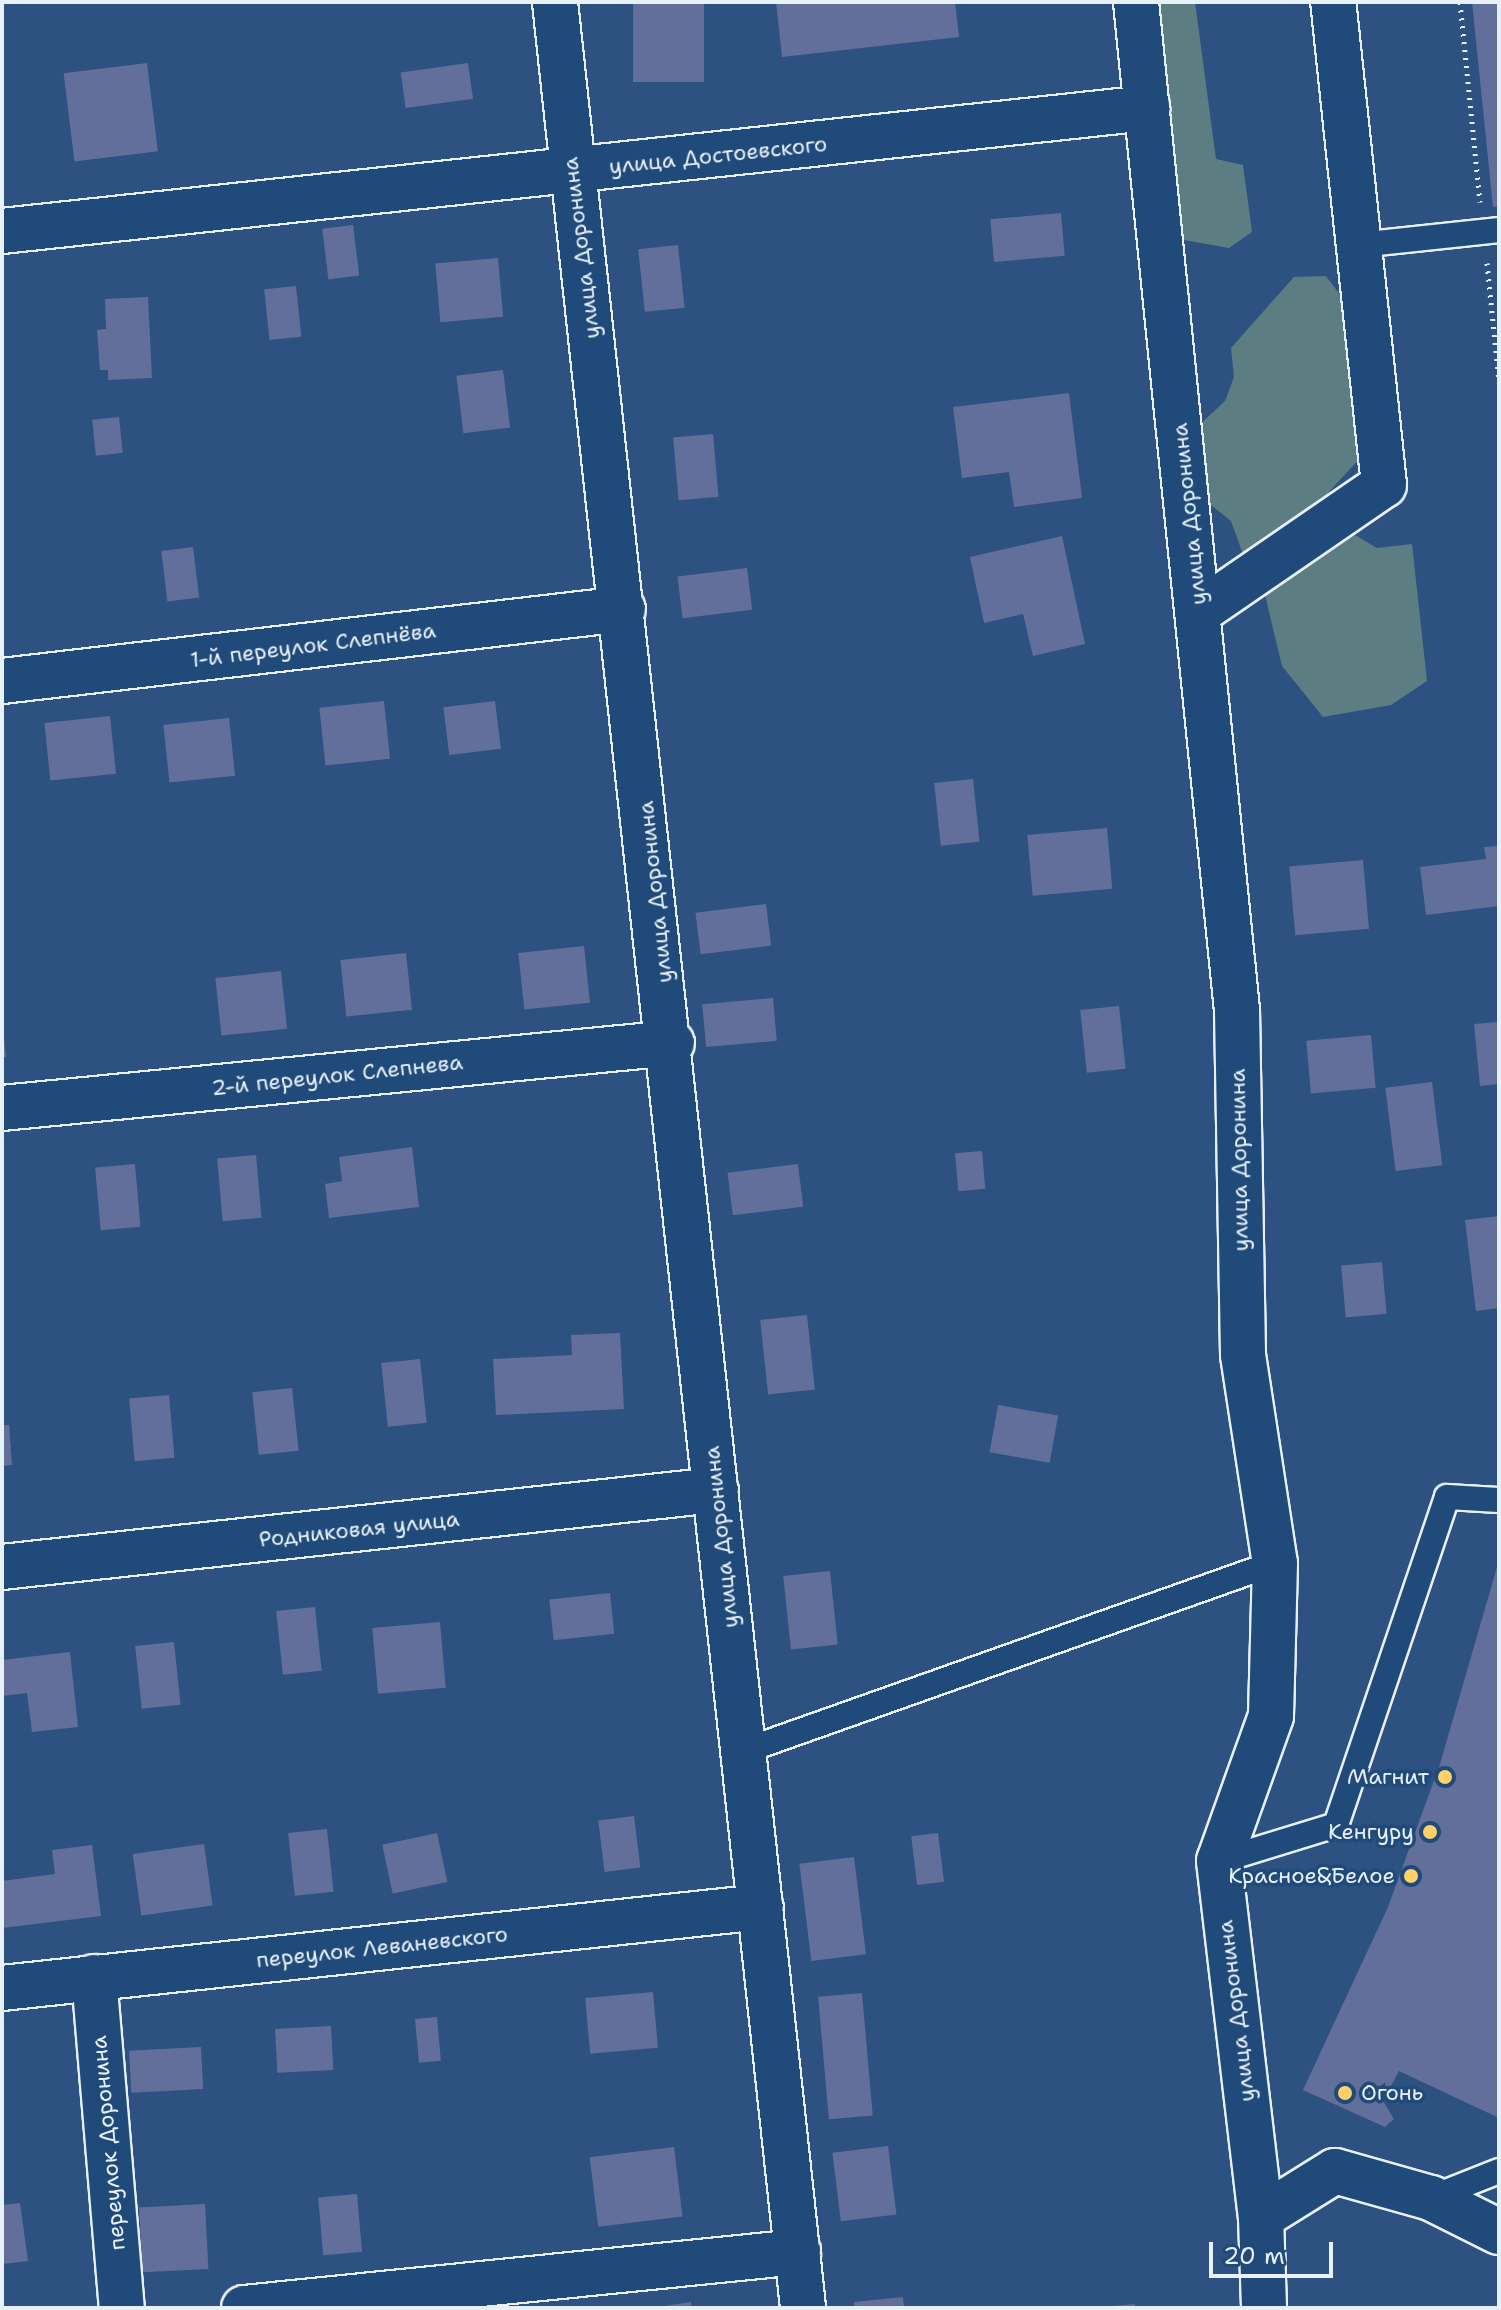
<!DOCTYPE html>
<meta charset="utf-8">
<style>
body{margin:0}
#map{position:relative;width:1501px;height:2310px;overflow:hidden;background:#2d5181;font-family:"Shantell Sans",sans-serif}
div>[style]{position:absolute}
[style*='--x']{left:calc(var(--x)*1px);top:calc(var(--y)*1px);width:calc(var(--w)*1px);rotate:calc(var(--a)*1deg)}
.green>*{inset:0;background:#5c7e83}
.building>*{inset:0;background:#636f9b;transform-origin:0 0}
.path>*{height:5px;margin-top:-2.5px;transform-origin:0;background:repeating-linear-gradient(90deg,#e8f1f8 0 2px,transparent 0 8px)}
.roads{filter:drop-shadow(2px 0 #e8f1f8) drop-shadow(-2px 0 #e8f1f8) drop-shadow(0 2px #e8f1f8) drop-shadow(0 -2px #e8f1f8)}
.lane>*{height:24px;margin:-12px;padding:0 12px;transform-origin:12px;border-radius:12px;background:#1f4a7a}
.street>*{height:44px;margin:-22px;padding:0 22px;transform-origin:22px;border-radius:22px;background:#1f4a7a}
.dots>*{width:22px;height:22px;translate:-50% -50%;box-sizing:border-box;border:4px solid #1f4a7a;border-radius:50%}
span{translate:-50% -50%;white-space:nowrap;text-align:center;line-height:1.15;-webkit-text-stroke:7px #1f4a7a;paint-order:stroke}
.street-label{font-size:22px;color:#e8f1f8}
.poi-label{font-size:22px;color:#e8f1f8}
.right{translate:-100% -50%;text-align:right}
.left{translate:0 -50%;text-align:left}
.frame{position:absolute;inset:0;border:4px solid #e8f1f8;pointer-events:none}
.scale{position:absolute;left:1209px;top:2242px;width:124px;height:36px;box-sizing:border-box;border:4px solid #e8f1f8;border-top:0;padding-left:10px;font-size:24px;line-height:28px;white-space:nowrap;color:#e8f1f8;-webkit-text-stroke:6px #1f4a7a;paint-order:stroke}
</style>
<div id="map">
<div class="green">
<div style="clip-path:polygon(1153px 2px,1195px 2px,1216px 159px,1243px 165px,1252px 232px,1229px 248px,1178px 239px)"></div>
<div style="clip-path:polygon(1326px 276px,1341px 296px,1359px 388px,1361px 457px,1315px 507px,1244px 557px,1231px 521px,1202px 498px,1195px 429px,1225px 401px,1234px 377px,1231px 348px,1294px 277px)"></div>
<div style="clip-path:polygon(1355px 535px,1377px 548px,1412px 544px,1427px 681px,1391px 705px,1323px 717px,1282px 666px,1265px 595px)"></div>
</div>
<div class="building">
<div style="left:633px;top:2px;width:71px;height:80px"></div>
<div style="clip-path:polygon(776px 2px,955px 2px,959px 37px,782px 57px)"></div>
<div style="clip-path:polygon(1472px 2px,1499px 2px,1499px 206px,1493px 207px)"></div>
<div style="left:147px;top:63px;width:89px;height:84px;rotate:83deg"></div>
<div style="left:468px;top:63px;width:36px;height:68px;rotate:82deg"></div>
<div style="left:1061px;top:213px;width:43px;height:71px;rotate:85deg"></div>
<div style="left:353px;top:225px;width:51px;height:31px;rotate:83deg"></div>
<div style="left:678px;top:245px;width:63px;height:40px;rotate:84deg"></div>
<div style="left:498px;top:258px;width:59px;height:63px;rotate:85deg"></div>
<div style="left:296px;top:286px;width:51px;height:32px;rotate:84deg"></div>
<div style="clip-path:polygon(148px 297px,152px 378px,108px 380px,108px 370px,100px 370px,97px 330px,106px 329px,105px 299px)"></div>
<div style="left:503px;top:370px;width:58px;height:47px;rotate:83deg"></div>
<div style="clip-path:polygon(1069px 393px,1082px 498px,1014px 507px,1009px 472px,962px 478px,953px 407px)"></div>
<div style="left:119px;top:417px;width:36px;height:27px;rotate:84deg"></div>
<div style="left:713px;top:434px;width:63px;height:40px;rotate:85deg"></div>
<div style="clip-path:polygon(1062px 536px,1085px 644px,1033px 656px,1023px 614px,984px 623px,970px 557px)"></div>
<div style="left:193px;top:547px;width:51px;height:32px;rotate:83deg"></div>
<div style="left:747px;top:568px;width:42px;height:70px;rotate:83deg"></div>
<div style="left:384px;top:701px;width:58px;height:65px;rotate:84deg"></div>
<div style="left:495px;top:701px;width:48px;height:52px;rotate:83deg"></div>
<div style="left:110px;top:716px;width:58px;height:66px;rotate:84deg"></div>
<div style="left:229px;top:718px;width:58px;height:66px;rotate:84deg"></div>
<div style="left:973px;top:779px;width:63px;height:39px;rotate:84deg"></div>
<div style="left:1107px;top:828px;width:61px;height:80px;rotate:85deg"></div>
<div style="clip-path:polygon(1499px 846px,1499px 906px,1426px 915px,1420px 867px,1486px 859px,1484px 847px)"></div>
<div style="left:1363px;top:860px;width:69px;height:74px;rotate:85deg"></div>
<div style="left:766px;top:904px;width:42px;height:71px;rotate:83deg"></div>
<div style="left:584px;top:946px;width:57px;height:66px;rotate:84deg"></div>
<div style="left:406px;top:953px;width:57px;height:66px;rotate:84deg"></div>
<div style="left:281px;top:971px;width:58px;height:66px;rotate:84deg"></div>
<div style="left:773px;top:998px;width:43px;height:71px;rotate:85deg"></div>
<div style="left:1119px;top:1006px;width:63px;height:39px;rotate:84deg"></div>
<div style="clip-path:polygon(1499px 1022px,1499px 1084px,1480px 1086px,1474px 1024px)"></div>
<div style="left:1371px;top:1035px;width:53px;height:65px;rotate:85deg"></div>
<div style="clip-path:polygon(4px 1037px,6px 1057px,2px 1057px,2px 1038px)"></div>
<div style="left:1432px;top:1082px;width:84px;height:47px;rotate:83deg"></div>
<div style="clip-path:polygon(412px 1147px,419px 1207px,329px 1218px,325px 1184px,342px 1181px,339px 1157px)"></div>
<div style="left:982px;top:1151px;width:38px;height:27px;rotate:85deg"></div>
<div style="left:256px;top:1155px;width:63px;height:39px;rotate:85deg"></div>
<div style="left:135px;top:1164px;width:63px;height:40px;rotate:85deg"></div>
<div style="left:798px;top:1164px;width:43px;height:71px;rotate:83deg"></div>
<div style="clip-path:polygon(1499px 1216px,1499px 1308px,1476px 1311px,1465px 1220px)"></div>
<div style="left:1382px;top:1262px;width:52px;height:41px;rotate:85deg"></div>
<div style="left:807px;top:1315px;width:75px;height:47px;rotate:84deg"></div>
<div style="clip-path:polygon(620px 1333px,624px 1409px,496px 1415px,493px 1359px,572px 1355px,571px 1335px)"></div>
<div style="left:420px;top:1359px;width:64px;height:39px;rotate:84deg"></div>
<div style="left:292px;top:1388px;width:63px;height:40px;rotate:84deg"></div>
<div style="left:169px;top:1395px;width:63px;height:40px;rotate:85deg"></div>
<div style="left:998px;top:1405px;width:61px;height:48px;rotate:10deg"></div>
<div style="clip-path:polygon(2px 1425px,9px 1425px,12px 1465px,2px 1466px)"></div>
<div style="clip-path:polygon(1499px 1560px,1499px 2118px,1399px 2071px,1383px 2101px,1394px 2119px,1385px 2127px,1303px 2090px,1388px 1907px,1440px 1764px)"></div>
<div style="left:830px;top:1571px;width:74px;height:47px;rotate:84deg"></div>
<div style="left:610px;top:1593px;width:41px;height:61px;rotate:84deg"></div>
<div style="left:315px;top:1607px;width:64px;height:39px;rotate:84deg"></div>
<div style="left:440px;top:1622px;width:66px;height:68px;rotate:85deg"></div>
<div style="left:174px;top:1642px;width:63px;height:39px;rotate:84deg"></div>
<div style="clip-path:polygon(70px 1652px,78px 1727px,32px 1732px,27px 1693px,2px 1696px,2px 1660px)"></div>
<div style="left:634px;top:1816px;width:52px;height:36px;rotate:83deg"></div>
<div style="left:327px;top:1829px;width:63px;height:39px;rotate:84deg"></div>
<div style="left:437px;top:1833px;width:50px;height:56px;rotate:78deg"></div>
<div style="left:938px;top:1833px;width:49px;height:27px;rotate:83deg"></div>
<div style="left:204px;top:1844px;width:62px;height:72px;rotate:82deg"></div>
<div style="clip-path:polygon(92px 1845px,101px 1916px,2px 1928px,2px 1881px,55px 1874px,52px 1850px)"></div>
<div style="left:854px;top:1857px;width:98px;height:55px;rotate:83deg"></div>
<div style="left:653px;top:1992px;width:56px;height:68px;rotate:85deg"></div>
<div style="left:862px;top:1993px;width:123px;height:44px;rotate:85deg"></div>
<div style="left:437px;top:2017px;width:44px;height:22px;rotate:85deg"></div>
<div style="left:331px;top:2026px;width:44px;height:56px;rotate:87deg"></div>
<div style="left:201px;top:2047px;width:42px;height:72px;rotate:87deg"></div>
<div style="left:888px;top:2146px;width:69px;height:56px;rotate:83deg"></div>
<div style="left:674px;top:2147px;width:70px;height:85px;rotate:83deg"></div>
<div style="left:357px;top:2194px;width:58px;height:39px;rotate:85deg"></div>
<div style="clip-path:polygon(20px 2203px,28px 2261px,2px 2264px,2px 2205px)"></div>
<div style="left:205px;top:2204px;width:65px;height:66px;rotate:87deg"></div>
<div style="clip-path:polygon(903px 2297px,904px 2308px,854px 2308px,854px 2302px)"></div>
<div style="clip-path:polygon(691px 2302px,692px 2308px,664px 2308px,664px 2306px)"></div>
<div style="clip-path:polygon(1135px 2304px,1135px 2308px,1113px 2308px,1113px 2306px)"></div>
</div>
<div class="path">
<div style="--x:1460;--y:2;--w:201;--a:84.3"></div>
<div style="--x:1487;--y:263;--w:120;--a:84.2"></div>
</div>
<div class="roads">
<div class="lane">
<div style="--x:1359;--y:245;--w:141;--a:-6.1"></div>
<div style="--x:744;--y:1751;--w:563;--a:-19.5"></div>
<div style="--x:1219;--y:1861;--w:122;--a:-17.1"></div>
<div style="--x:1336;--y:1825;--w:346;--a:-71.3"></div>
<div style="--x:1447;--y:1497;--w:52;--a:3.3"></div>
<div style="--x:1431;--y:2198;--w:73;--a:-21.7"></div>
</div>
<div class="street">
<div style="--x:555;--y:2;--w:2319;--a:83.86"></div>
<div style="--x:1136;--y:2;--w:1013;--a:84.28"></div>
<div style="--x:1237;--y:1010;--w:345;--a:89"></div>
<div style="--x:1243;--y:1355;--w:210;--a:81.3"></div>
<div style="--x:1275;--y:1563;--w:153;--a:91.5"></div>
<div style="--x:1271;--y:1716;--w:154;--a:109.7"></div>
<div style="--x:1219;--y:1861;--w:358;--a:83.3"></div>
<div style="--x:1261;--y:2217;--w:91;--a:88.1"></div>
<div style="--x:2;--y:231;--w:1152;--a:-6.13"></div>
<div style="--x:1199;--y:612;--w:224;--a:-34.5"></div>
<div style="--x:1384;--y:485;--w:486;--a:-96"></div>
<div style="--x:2;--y:681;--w:625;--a:-6.61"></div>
<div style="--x:2;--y:1108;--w:673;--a:-5.54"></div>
<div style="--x:2;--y:1567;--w:718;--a:-6.16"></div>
<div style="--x:94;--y:1977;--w:332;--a:85.2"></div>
<div style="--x:2;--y:1988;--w:763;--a:-6.09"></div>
<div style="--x:1261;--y:2217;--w:87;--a:-31.9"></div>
<div style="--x:1335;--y:2171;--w:100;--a:15.7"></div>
<div style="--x:1431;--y:2198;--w:76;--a:26.6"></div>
<div style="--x:244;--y:2308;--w:557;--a:-5.77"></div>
</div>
</div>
<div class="dots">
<div style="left:1445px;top:1777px;background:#ffd166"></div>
<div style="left:1430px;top:1832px;background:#ffd166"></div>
<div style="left:1411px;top:1876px;background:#ffd166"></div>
<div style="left:1345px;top:2093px;background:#ffd166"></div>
</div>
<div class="street-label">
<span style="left:718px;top:155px;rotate:-6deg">улица Достоевского</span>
<span style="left:581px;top:248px;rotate:-97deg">улица Доронина</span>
<span style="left:1189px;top:514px;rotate:-96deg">улица Доронина</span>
<span style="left:313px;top:645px;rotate:-7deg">1-й переулок Слепнёва</span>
<span style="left:655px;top:892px;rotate:-96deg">улица Доронина</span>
<span style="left:337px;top:1075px;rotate:-6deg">2-й переулок Слепнева</span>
<span style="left:1239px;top:1160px;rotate:-91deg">улица Доронина</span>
<span style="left:359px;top:1529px;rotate:-6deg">Родниковая улица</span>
<span style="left:721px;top:1537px;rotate:-96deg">улица Доронина</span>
<span style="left:382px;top:1947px;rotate:-6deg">переулок Леваневского</span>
<span style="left:1236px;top:2011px;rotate:-97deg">улица Доронина</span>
<span style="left:108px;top:2143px;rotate:-95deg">переулок Доронина</span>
</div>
<div class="poi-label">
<span class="right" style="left:1429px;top:1777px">Магнит</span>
<span class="right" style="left:1414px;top:1832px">Кенгуру</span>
<span class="right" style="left:1395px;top:1876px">Красное&amp;Белое</span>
<span class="left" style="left:1361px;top:2093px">Огонь</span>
</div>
<div class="frame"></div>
<div class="scale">20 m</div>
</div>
